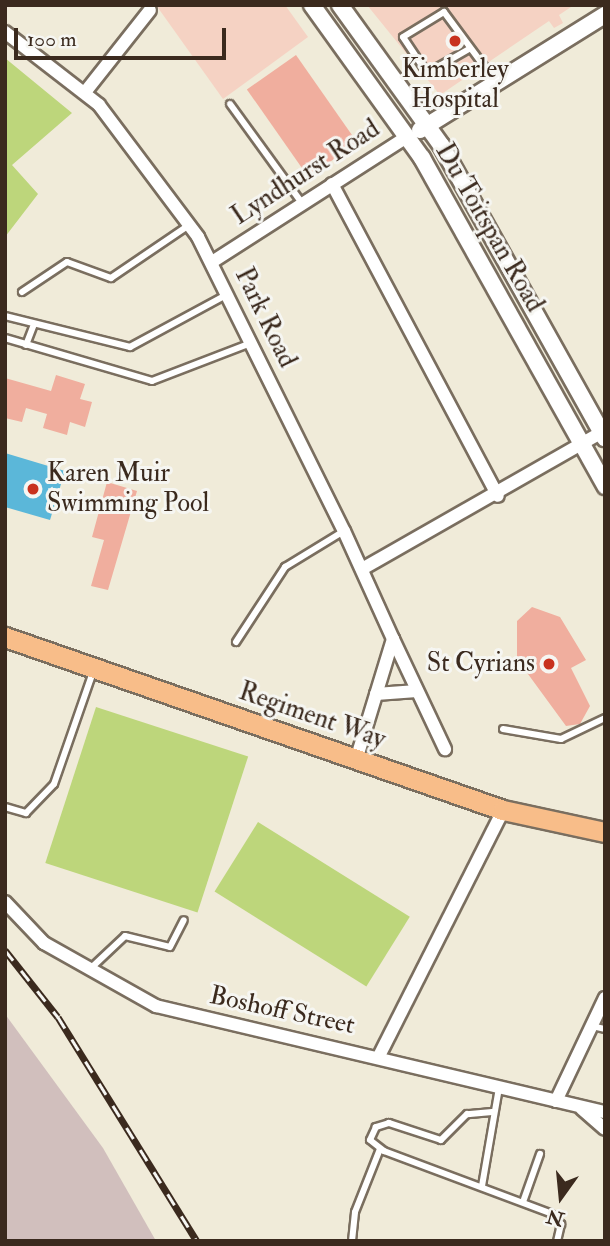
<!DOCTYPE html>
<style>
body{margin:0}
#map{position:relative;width:610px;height:1246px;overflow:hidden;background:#f0ebd9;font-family:"IM FELL Double Pica",serif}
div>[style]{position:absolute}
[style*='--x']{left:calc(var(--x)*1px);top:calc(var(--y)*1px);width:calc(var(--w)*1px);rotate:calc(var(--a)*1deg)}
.built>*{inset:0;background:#f5d2c3}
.industrial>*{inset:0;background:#d1bfbd}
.green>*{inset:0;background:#bdd67b;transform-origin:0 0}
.water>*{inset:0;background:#5bb7d9}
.building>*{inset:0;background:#f0ae9e;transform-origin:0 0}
.roads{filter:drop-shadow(2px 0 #7a6e5f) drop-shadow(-2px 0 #7a6e5f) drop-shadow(0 2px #7a6e5f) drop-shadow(0 -2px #7a6e5f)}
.service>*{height:6px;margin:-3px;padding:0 3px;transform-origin:3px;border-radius:3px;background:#fff}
.minor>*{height:12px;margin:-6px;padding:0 6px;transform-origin:6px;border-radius:6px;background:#fff}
.tertiary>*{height:16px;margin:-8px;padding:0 8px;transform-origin:8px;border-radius:8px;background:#fff}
.primary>*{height:19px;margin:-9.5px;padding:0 9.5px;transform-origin:9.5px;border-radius:9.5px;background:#f8bd89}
.rail>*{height:7px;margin-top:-3.5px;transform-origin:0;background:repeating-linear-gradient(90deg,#f6f6f2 0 13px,#3b2a1e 0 26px);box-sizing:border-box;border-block:2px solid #3b2a1e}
.dots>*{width:19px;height:19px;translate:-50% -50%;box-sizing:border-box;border:4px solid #f6f6f2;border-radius:50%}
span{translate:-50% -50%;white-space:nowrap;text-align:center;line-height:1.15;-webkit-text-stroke:6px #f6f6f2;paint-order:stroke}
.poi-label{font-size:26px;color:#3b2a1e}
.left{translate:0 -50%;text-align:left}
.right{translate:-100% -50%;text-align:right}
.street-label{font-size:26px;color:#3b2a1e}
.frame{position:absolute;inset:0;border:7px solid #3b2a1e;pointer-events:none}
.north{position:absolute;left:526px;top:1162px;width:70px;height:70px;-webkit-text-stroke:5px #f6f6f2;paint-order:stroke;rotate:195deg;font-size:19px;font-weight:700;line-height:28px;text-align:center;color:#3b2a1e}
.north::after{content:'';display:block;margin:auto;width:24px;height:32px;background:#3b2a1e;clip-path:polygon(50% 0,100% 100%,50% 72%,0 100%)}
.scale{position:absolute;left:14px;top:28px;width:212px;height:32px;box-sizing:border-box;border:4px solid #3b2a1e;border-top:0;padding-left:9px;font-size:21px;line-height:24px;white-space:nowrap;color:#3b2a1e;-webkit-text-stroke:5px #f6f6f2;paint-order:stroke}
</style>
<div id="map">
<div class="built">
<div style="clip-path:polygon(156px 5px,285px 5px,308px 37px,223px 99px)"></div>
<div style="clip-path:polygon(367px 5px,574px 5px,559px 15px,563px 23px,554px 28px,549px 21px,440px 95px)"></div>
</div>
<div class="industrial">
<div style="clip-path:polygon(5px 1014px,103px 1148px,156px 1241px,5px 1241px)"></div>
</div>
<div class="green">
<div style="clip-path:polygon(5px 58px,72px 113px,12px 165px,38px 194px,5px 237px)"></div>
<div style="left:96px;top:707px;width:160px;height:164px;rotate:18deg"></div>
<div style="left:258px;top:822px;width:179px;height:82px;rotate:32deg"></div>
</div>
<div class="water">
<div style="clip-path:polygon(5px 453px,65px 471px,50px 520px,5px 507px)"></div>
</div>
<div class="building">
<div style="left:296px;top:55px;width:107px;height:60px;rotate:55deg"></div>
<div style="clip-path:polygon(56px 375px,85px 384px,80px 399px,92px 402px,85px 427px,70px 422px,67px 435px,43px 428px,47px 414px,26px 408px,22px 422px,5px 418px,5px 378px,51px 391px)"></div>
<div style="clip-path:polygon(107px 482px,137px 491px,108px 590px,91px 586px,104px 540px,92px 537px)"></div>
<div style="clip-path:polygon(532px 607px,560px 617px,586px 660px,571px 668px,590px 706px,580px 724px,566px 726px,517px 659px,517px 621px)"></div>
</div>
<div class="roads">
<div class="service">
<div style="--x:469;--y:49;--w:48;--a:150.3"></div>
<div style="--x:427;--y:73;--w:43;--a:-123.7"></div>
<div style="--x:403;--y:37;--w:48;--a:-31.4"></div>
<div style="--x:444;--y:12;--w:86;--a:53.5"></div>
<div style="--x:230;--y:104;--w:122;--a:54"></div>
<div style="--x:22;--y:292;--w:54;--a:-33.7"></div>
<div style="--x:67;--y:262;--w:47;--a:20"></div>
<div style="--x:111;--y:278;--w:94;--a:-34.2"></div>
<div style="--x:5;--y:316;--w:129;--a:13.9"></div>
<div style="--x:130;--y:347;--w:109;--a:-28.4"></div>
<div style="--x:5;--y:338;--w:153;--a:16.3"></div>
<div style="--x:152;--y:381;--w:106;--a:-21"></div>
<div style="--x:26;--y:345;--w:22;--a:-69"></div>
<div style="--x:236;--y:642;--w:90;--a:-56.8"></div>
<div style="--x:285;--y:567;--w:69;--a:-31.4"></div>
<div style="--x:503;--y:729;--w:59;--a:9.8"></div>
<div style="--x:561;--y:739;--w:49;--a:-25.5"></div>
<div style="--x:5;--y:807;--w:22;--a:16"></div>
<div style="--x:26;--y:813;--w:40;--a:-46"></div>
<div style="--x:54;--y:784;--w:122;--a:-70.8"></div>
<div style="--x:90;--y:969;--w:48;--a:-43.3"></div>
<div style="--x:125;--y:936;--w:46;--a:13.7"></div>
<div style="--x:170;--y:947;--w:30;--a:-63"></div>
<div style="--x:592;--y:1026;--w:13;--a:13"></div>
<div style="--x:492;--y:1112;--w:25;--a:175"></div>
<div style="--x:467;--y:1114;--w:37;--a:135"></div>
<div style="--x:441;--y:1140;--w:55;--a:-161.9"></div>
<div style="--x:389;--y:1123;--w:14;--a:163"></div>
<div style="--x:376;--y:1127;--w:14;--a:115"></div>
<div style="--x:370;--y:1140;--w:18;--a:38"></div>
<div style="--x:384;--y:1151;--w:177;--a:20.5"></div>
<div style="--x:550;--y:1213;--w:16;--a:45"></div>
<div style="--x:561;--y:1224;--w:17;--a:103"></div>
<div style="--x:482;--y:1186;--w:99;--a:-80.2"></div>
<div style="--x:523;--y:1202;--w:51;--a:-70.5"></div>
<div style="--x:352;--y:1241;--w:29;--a:-84"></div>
<div style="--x:355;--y:1212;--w:68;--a:-68.4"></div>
</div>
<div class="minor">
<div style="--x:5;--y:32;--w:119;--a:37.8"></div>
<div style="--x:99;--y:105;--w:165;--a:53.1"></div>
<div style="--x:198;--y:237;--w:328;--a:63.6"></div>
<div style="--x:344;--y:531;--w:119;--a:65.6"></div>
<div style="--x:393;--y:639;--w:123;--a:107"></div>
<div style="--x:86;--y:91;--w:103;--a:-51.7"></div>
<div style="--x:332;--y:184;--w:353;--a:62"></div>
<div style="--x:212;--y:262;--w:232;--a:-32.7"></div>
<div style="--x:362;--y:569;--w:276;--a:-29.7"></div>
<div style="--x:393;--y:639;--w:122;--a:64.7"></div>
<div style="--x:376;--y:694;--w:41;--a:-4.2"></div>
<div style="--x:5;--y:902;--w:57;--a:46.4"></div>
<div style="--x:44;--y:943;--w:129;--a:29.4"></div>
<div style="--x:156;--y:1006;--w:461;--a:13.3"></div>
<div style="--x:379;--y:1056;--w:275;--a:-63.2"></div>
<div style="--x:556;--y:1101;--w:114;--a:-64.6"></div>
<div style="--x:582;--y:1109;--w:30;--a:41"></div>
</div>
<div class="tertiary">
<div style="--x:312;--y:5;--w:188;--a:54.3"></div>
<div style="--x:422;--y:158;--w:376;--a:60.8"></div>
<div style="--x:340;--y:5;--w:173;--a:54.2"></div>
<div style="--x:441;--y:145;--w:336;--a:60.8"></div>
<div style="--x:420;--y:130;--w:218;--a:-31.9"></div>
</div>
<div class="primary">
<div style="--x:5;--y:637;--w:527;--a:19.16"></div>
<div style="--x:503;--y:810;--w:104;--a:12.2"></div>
</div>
</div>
<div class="rail">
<div style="--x:5;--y:950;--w:85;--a:51.7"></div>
<div style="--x:58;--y:1017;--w:264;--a:58.2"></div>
</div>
<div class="dots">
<div style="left:455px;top:41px;background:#c8321e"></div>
<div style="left:33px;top:489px;background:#c8321e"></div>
<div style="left:549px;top:664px;background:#c8321e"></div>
</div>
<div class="poi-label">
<span style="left:455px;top:85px">Kimberley<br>Hospital</span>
<span class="left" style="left:47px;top:489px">Karen Muir<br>Swimming Pool</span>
<span class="right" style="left:535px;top:664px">St Cyrians</span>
</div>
<div class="street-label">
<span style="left:306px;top:173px;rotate:-33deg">Lyndhurst Road</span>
<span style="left:489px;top:228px;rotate:60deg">Du Toitspan Road</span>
<span style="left:265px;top:318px;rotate:64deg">Park Road</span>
<span style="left:312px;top:716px;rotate:19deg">Regiment Way</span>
<span style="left:282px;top:1011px;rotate:12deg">Boshoff Street</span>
</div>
<div class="frame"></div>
<div class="north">N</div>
<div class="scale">100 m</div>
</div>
